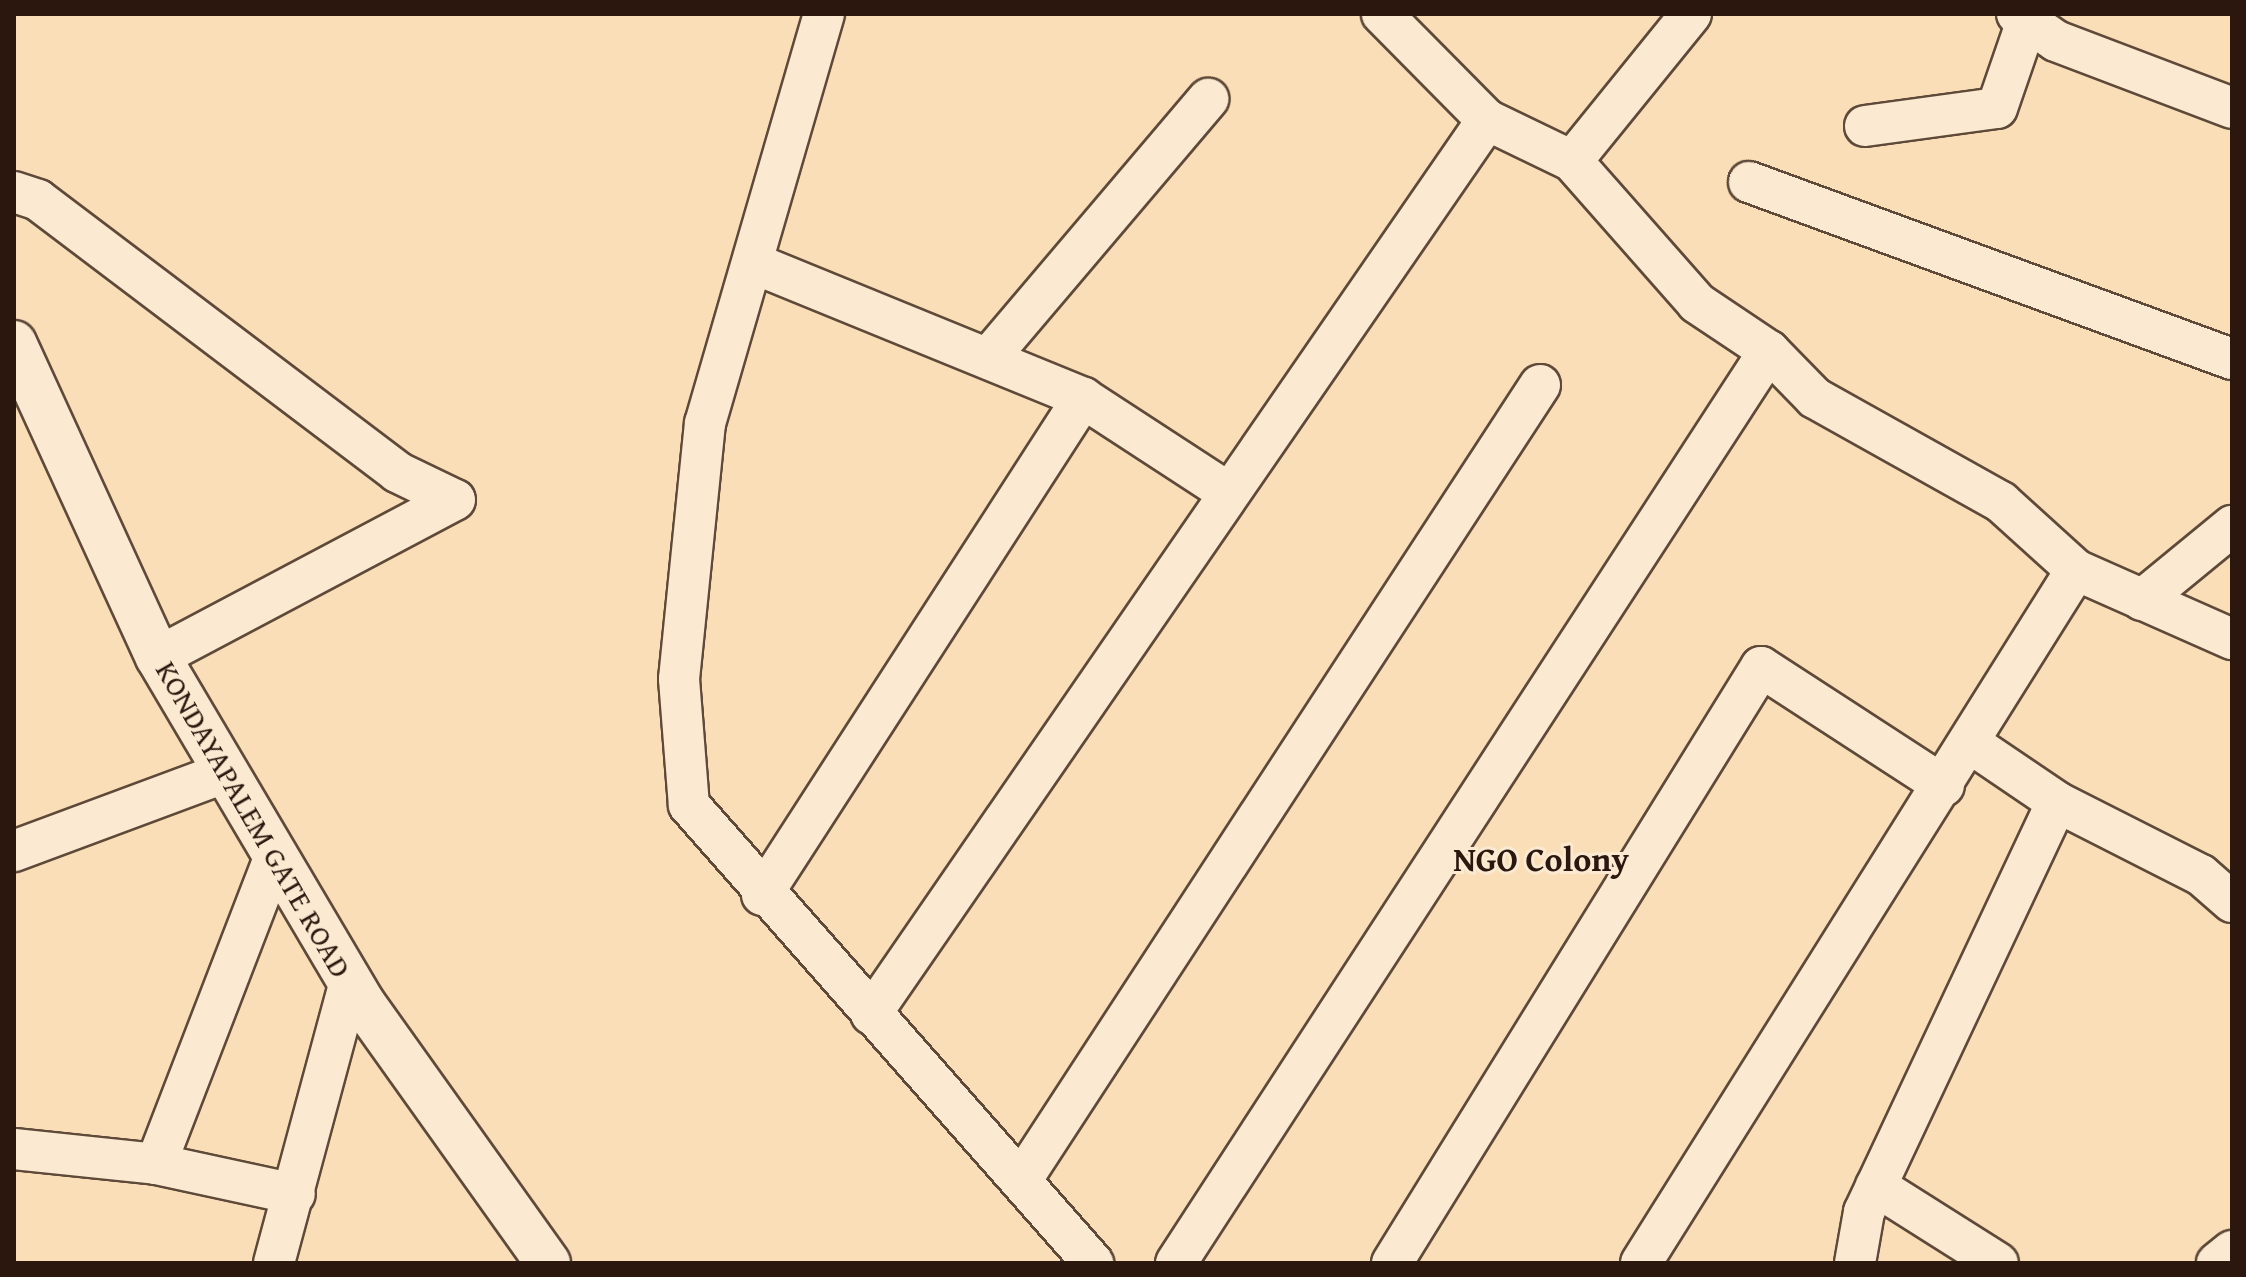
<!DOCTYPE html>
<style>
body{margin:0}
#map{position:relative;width:2246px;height:1277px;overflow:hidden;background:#f9deb8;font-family:"Gentium Book Plus",serif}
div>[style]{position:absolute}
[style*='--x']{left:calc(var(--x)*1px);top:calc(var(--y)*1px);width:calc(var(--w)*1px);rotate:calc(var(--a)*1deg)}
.roads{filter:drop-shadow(2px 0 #5f4939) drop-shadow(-2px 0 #5f4939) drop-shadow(0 2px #5f4939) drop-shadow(0 -2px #5f4939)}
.minor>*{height:40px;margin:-20px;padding:0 20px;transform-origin:20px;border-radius:20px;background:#fbead1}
.secondary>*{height:44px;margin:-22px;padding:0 22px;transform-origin:22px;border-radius:22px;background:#fbead1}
span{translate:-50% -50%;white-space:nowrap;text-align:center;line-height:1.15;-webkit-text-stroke:6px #fbead1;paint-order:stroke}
.street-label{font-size:30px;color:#2c170f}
.quarter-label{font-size:34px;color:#2c170f;font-weight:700}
.frame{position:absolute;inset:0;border:16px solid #2c170f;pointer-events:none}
</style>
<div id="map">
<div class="roads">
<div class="minor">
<div style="--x:824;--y:14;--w:426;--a:106.2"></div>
<div style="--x:705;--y:423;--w:257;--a:95.8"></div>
<div style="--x:679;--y:679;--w:126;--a:85.5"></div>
<div style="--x:689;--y:805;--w:611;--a:48.58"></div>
<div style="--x:1382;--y:14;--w:149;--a:45.3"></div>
<div style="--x:1487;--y:120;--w:94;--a:25.8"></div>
<div style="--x:1572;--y:161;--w:189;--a:48.6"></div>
<div style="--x:1697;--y:303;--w:87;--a:33.7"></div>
<div style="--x:1769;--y:351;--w:66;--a:45.6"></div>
<div style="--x:1815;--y:398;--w:213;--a:29.2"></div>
<div style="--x:2001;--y:502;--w:101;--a:42.2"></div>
<div style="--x:2076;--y:570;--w:171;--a:23.9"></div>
<div style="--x:2017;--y:14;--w:47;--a:34.7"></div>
<div style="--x:2056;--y:41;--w:188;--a:20.8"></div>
<div style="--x:1865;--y:126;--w:133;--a:-7.8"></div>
<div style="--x:1997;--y:108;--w:92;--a:-71"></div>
<div style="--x:1572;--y:161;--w:189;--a:-51"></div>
<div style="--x:1749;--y:182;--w:514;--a:20.13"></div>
<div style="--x:14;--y:192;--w:25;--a:18"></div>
<div style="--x:38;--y:200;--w:450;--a:37.1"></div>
<div style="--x:397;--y:472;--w:64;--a:25.8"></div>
<div style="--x:753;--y:263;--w:357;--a:22.2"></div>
<div style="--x:1083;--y:398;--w:172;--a:33.1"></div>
<div style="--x:991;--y:355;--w:336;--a:-49.7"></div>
<div style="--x:2142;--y:600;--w:117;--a:-39.4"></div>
<div style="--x:158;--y:657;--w:336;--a:-27.9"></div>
<div style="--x:1970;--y:743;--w:105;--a:34.1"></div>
<div style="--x:2057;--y:802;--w:161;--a:26.9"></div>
<div style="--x:2201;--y:875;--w:41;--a:41.1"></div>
<div style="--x:14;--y:851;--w:226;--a:-20.4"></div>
<div style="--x:762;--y:895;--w:592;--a:-57.14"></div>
<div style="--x:871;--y:1014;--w:1086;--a:-55.43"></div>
<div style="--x:14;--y:1149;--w:143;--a:6"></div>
<div style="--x:156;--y:1164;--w:142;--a:12.2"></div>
<div style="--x:156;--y:1164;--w:331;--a:-68.9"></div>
<div style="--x:1022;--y:1179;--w:948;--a:-56.88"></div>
<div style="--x:1876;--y:1186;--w:144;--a:32.3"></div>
<div style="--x:274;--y:1263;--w:291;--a:-74.9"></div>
<div style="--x:1176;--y:1263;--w:1088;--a:-56.97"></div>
<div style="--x:1392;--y:1263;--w:701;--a:-58.24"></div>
<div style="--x:1761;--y:667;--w:218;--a:33"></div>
<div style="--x:1641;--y:1263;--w:818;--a:-57.88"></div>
<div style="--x:1855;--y:1263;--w:52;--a:-80"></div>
<div style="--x:1864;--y:1212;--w:453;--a:-64.8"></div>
<div style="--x:2217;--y:1263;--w:19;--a:-39"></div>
</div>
<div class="secondary">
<div style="--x:14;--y:343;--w:345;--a:65.4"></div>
<div style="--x:158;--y:657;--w:404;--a:59.4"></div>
<div style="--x:364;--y:1005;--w:317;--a:54.5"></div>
</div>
</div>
<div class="street-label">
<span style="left:254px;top:819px;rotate:60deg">KONDAYAPALEM GATE ROAD</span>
</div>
<div class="quarter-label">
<span style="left:1541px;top:859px">NGO Colony</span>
</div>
<div class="frame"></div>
</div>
